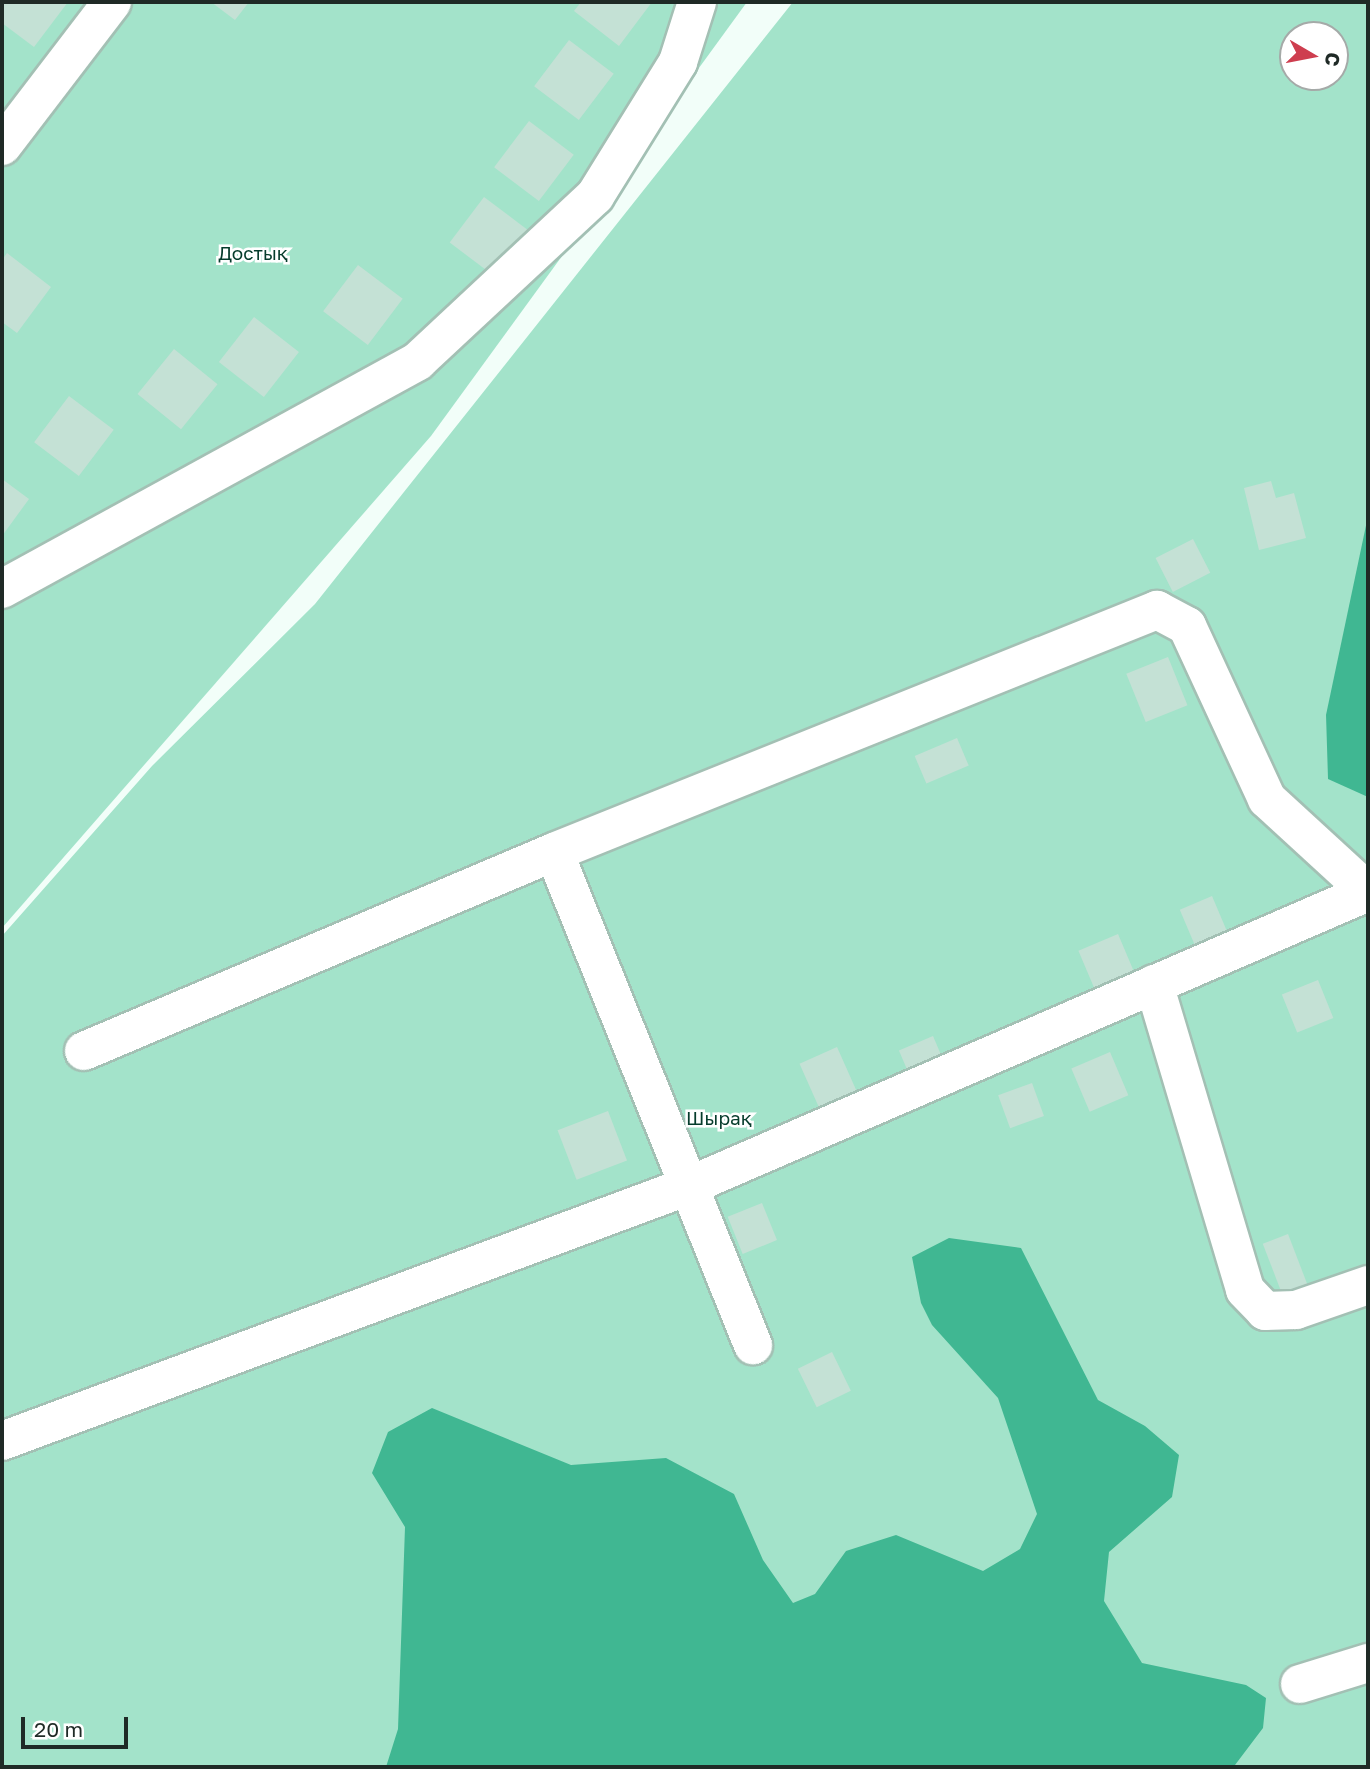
<!DOCTYPE html>
<meta charset="utf-8">
<style>
body{margin:0}
#map{position:relative;width:1370px;height:1769px;overflow:hidden;background:#f2fef9;font-family:"Golos Text",sans-serif}
div>[style]{position:absolute}
[style*='--x']{left:calc(var(--x)*1px);top:calc(var(--y)*1px);width:calc(var(--w)*1px);rotate:calc(var(--a)*1deg)}
.green>*{inset:0;background:#a3e3ca}
.water>*{inset:0;background:#40b792}
.building>*{inset:0;background:#c4e1d5;transform-origin:0 0}
.roads{filter:drop-shadow(2px 0 #a3c0b4) drop-shadow(-2px 0 #a3c0b4) drop-shadow(0 2px #a3c0b4) drop-shadow(0 -2px #a3c0b4)}
.minor>*{height:38px;margin:-19px;padding:0 19px;transform-origin:19px;border-radius:19px;background:#fff}
span{translate:-50% -50%;white-space:nowrap;text-align:center;line-height:1.15;-webkit-text-stroke:5px #fff;paint-order:stroke}
.park-label{font-size:19px;color:#063c2c}
.frame{position:absolute;inset:0;border:4px solid #1f2a26;pointer-events:none}
.north{position:absolute;left:1279px;top:21px;width:70px;height:70px;box-sizing:border-box;background:#fff;border:2px solid #a5aaa8;border-radius:50%;rotate:100deg;font-size:19px;font-weight:700;line-height:28px;text-align:center;color:#1f2a26}
.north::after{content:'';display:block;margin:auto;width:24px;height:32px;background:#ce3e4f;clip-path:polygon(50% 0,100% 100%,50% 72%,0 100%)}
.scale{position:absolute;left:21px;top:1717px;width:107px;height:32px;box-sizing:border-box;border:4px solid #1f2a26;border-top:0;padding-left:9px;font-size:21px;line-height:24px;white-space:nowrap;color:#1f2a26;-webkit-text-stroke:5px #fff;paint-order:stroke}
</style>
<div id="map">
<div class="green">
<div style="clip-path:polygon(2px 2px,747px 2px,431px 436px,2px 928px)"></div>
<div style="clip-path:polygon(evenodd,793px 2px,1368px 2px,1368px 1767px,2px 1767px,2px 936px,152px 766px,315px 604px,793px 2px,1293px 35px,1335px 35px,1335px 77px,1293px 77px,1293px 35px)"></div>
</div>
<div class="water">
<div style="clip-path:polygon(1368px 516px,1368px 797px,1328px 779px,1326px 715px)"></div>
<div style="clip-path:polygon(949px 1238px,1021px 1248px,1098px 1400px,1145px 1426px,1179px 1455px,1172px 1497px,1109px 1552px,1104px 1601px,1142px 1663px,1246px 1685px,1266px 1698px,1263px 1728px,1235px 1765px,386px 1767px,398px 1729px,405px 1527px,372px 1473px,388px 1432px,432px 1408px,571px 1465px,666px 1458px,734px 1494px,763px 1560px,793px 1603px,815px 1594px,846px 1551px,896px 1535px,983px 1571px,1020px 1549px,1037px 1514px,998px 1398px,932px 1325px,921px 1303px,912px 1257px)"></div>
</div>
<div class="building">
<div style="clip-path:polygon(2px 2px,68px 2px,34px 47px,2px 23px)"></div>
<div style="clip-path:polygon(211px 2px,249px 2px,235px 20px)"></div>
<div style="clip-path:polygon(581px 2px,652px 2px,619px 46px,574px 11px)"></div>
<div style="left:569px;top:40px;width:56px;height:58px;rotate:37deg"></div>
<div style="left:529px;top:121px;width:56px;height:58px;rotate:37deg"></div>
<div style="left:484px;top:197px;width:56px;height:57px;rotate:37deg"></div>
<div style="clip-path:polygon(7px 253px,51px 287px,17px 333px,2px 322px,2px 260px)"></div>
<div style="left:358px;top:265px;width:56px;height:58px;rotate:37deg"></div>
<div style="left:254px;top:317px;width:57px;height:57px;rotate:38deg"></div>
<div style="left:174px;top:349px;width:56px;height:58px;rotate:39deg"></div>
<div style="left:69px;top:396px;width:56px;height:58px;rotate:37deg"></div>
<div style="clip-path:polygon(2px 479px,29px 499px,2px 536px)"></div>
<div style="clip-path:polygon(1271px 481px,1276px 498px,1294px 493px,1306px 538px,1259px 550px,1244px 488px)"></div>
<div style="left:1193px;top:539px;width:38px;height:42px;rotate:63deg"></div>
<div style="left:1168px;top:657px;width:52px;height:45px;rotate:68deg"></div>
<div style="left:957px;top:738px;width:30px;height:46px;rotate:67deg"></div>
<div style="left:1212px;top:896px;width:47px;height:35px;rotate:67deg"></div>
<div style="left:1118px;top:934px;width:54px;height:43px;rotate:67deg"></div>
<div style="left:1318px;top:980px;width:41px;height:39px;rotate:68deg"></div>
<div style="left:933px;top:1036px;width:30px;height:37px;rotate:67deg"></div>
<div style="left:837px;top:1047px;width:52px;height:41px;rotate:66deg"></div>
<div style="left:1110px;top:1052px;width:47px;height:42px;rotate:67deg"></div>
<div style="left:1032px;top:1083px;width:35px;height:36px;rotate:70deg"></div>
<div style="left:608px;top:1111px;width:53px;height:54px;rotate:69deg"></div>
<div style="left:762px;top:1203px;width:40px;height:37px;rotate:68deg"></div>
<div style="left:1288px;top:1234px;width:57px;height:27px;rotate:69deg"></div>
<div style="left:832px;top:1352px;width:43px;height:38px;rotate:64deg"></div>
</div>
<div class="roads">
<div class="minor">
<div style="--x:2;--y:146;--w:181;--a:-52.6"></div>
<div style="--x:2;--y:589;--w:474;--a:-28.7"></div>
<div style="--x:418;--y:361;--w:242;--a:-43"></div>
<div style="--x:595;--y:196;--w:158;--a:-58.2"></div>
<div style="--x:678;--y:62;--w:63;--a:-72.4"></div>
<div style="--x:554;--y:852;--w:532;--a:68.02"></div>
<div style="--x:1154;--y:984;--w:319;--a:73.4"></div>
<div style="--x:1245;--y:1290;--w:29;--a:46"></div>
<div style="--x:1265;--y:1311;--w:31;--a:-2"></div>
<div style="--x:1296;--y:1310;--w:76;--a:-19.1"></div>
<div style="--x:84;--y:1051;--w:510;--a:-22.95"></div>
<div style="--x:554;--y:852;--w:650;--a:-21.87"></div>
<div style="--x:1157;--y:610;--w:34;--a:28"></div>
<div style="--x:1187;--y:626;--w:191;--a:65.2"></div>
<div style="--x:1267;--y:799;--w:137;--a:42.6"></div>
<div style="--x:2;--y:1441;--w:735;--a:-20.38"></div>
<div style="--x:691;--y:1185;--w:738;--a:-23.4"></div>
<div style="--x:1300;--y:1684;--w:71;--a:-17.2"></div>
</div>
</div>
<div class="park-label">
<span style="left:253px;top:253px">Достық</span>
<span style="left:719px;top:1118px">Шырақ</span>
</div>
<div class="frame"></div>
<div class="north">С</div>
<div class="scale">20 m</div>
</div>
